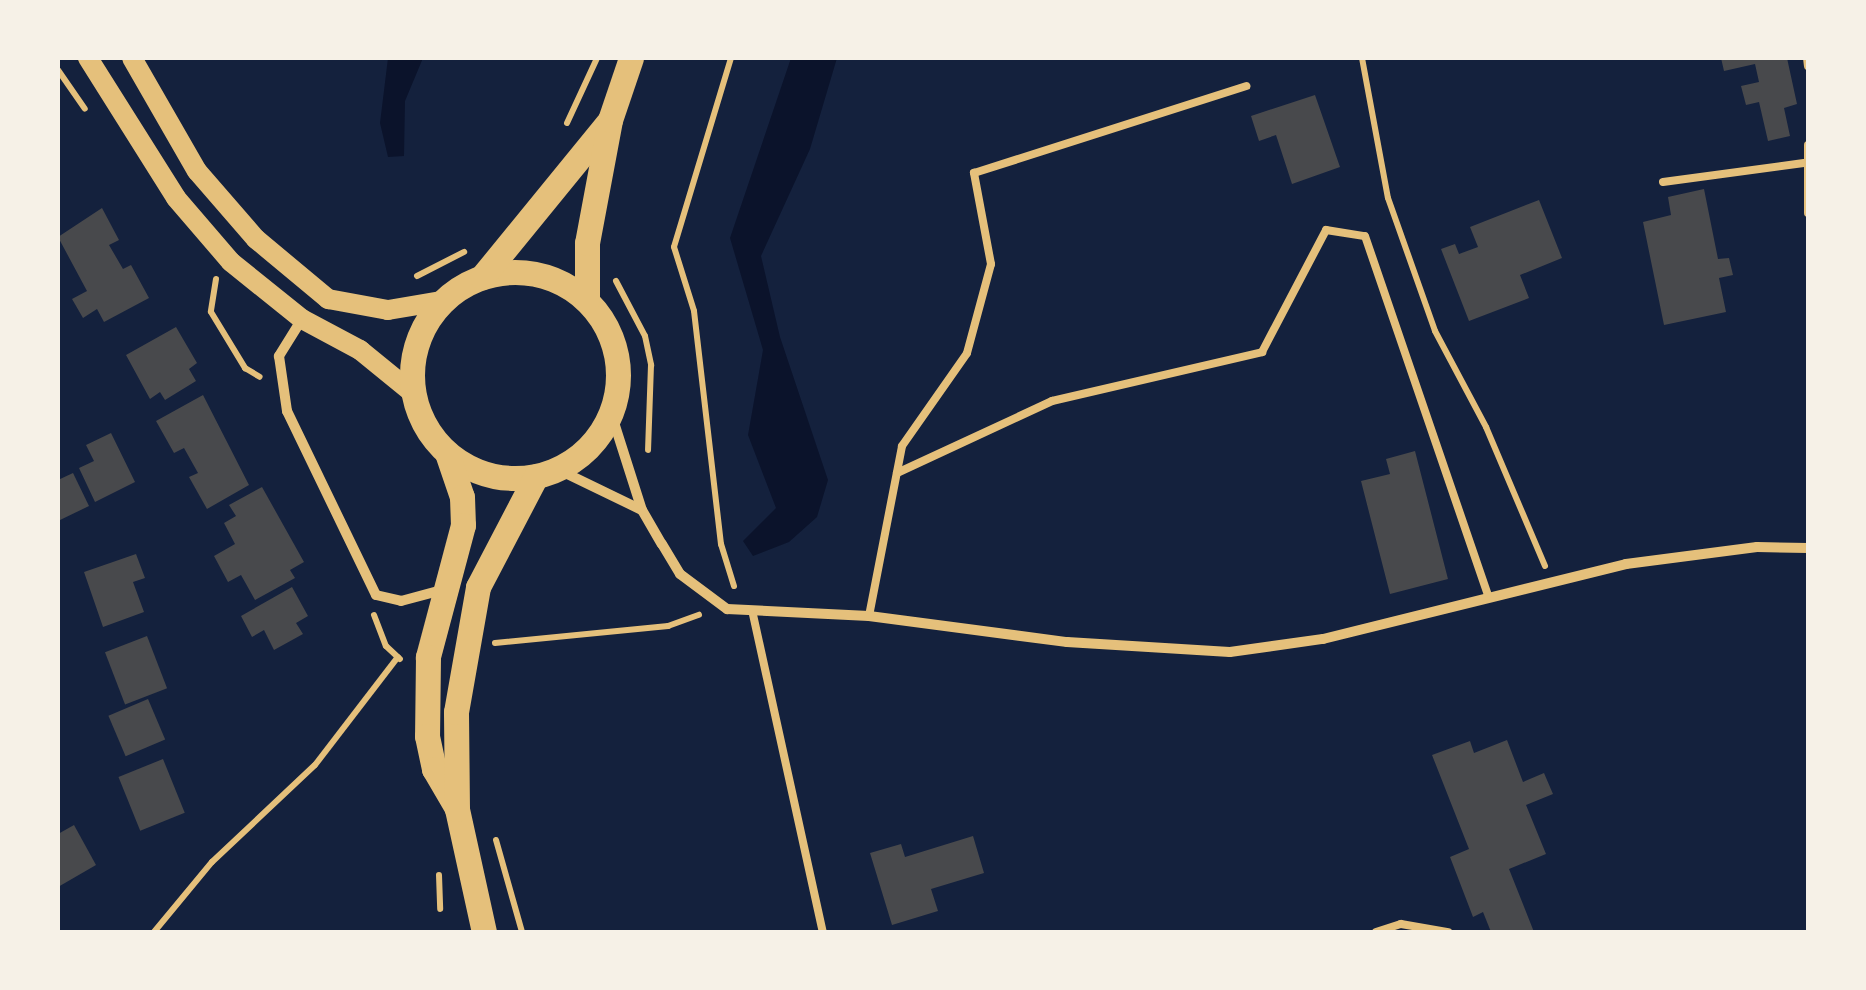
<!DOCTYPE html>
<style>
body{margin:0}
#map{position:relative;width:1866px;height:990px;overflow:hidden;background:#14213d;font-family:"Open Sans",sans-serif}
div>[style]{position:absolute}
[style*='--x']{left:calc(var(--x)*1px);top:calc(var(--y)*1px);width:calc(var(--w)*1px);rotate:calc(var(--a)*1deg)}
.water>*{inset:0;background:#0b132b}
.building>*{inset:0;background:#48494c;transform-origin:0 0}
.path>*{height:6px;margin:-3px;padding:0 3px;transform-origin:3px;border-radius:3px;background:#e5c07b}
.service>*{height:8px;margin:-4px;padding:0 4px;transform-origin:4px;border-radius:4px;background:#e5c07b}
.minor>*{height:10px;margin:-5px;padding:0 5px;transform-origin:5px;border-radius:5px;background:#e5c07b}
.secondary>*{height:20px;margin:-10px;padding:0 10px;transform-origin:10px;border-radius:10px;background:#e5c07b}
.primary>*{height:25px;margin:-12.5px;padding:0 12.5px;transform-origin:12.5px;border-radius:12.5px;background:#e5c07b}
.primary>.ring{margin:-12.5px;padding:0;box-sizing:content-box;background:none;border:25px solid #e5c07b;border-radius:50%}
span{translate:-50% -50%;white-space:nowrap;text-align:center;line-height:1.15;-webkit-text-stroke:8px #f6f1e7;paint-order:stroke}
.frame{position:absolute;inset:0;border:60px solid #f6f1e7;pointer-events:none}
</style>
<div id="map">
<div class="water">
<div style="clip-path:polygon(388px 58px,423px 58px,405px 101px,404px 156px,388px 157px,380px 123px)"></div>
<div style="clip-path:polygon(791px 58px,837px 58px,810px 149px,761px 256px,780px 337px,828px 480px,817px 517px,789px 542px,753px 556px,743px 541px,776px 508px,748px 435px,763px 350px,730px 238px)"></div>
</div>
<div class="building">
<div style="clip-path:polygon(1721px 58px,1787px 58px,1797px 104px,1784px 108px,1790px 136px,1768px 141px,1759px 102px,1746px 105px,1741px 86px,1759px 82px,1755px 64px,1724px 71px)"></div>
<div style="clip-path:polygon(1315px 95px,1340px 167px,1292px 184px,1276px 135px,1259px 141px,1251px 116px)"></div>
<div style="clip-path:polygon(1704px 189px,1718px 259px,1729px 258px,1733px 275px,1719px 278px,1726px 312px,1664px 325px,1643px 222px,1671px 215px,1668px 197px)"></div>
<div style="clip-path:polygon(1539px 200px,1562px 258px,1520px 275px,1529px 298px,1469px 321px,1441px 249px,1455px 244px,1459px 254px,1478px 247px,1470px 227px)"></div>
<div style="clip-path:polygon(102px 208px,119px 240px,109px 245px,123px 269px,131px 265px,149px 298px,104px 322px,97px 309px,83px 318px,72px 299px,87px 291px,58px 237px)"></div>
<div style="clip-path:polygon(176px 327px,197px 363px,189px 369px,196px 381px,165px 400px,160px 392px,150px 399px,126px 355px)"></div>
<div style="clip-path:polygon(203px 395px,249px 485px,207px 509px,189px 477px,198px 473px,184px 448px,174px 453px,156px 421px)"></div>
<div style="clip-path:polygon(111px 433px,135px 482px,95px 502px,79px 468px,94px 461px,86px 445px)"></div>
<div style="clip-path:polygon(1415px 451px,1448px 579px,1390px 594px,1361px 481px,1390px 474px,1386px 459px)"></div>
<div style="clip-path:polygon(73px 473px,89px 506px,58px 521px,58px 480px)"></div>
<div style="clip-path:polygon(262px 487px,304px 562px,290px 570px,295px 578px,255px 600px,241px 575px,228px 582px,214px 556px,235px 544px,224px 523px,236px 516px,229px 505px)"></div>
<div style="clip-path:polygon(136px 554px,145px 578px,133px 582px,144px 612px,103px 627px,84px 572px)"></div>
<div style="clip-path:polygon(292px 587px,308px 616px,296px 623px,303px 634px,274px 650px,264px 630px,252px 637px,241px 616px)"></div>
<div style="left:147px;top:636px;width:56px;height:45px;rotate:69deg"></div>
<div style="left:148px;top:699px;width:44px;height:43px;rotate:67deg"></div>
<div style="clip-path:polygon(1507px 740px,1523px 782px,1544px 773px,1553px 794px,1526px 805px,1546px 854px,1509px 869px,1534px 932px,1491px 932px,1483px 912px,1473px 917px,1450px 857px,1469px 849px,1432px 755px,1470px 741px,1474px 753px)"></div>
<div style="left:163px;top:759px;width:58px;height:48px;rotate:68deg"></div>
<div style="clip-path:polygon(74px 825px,96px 865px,58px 887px,58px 834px)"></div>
<div style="clip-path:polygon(973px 836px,984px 873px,931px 889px,938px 911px,892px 925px,870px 853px,901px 844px,905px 857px)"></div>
</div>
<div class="path">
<div style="--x:731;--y:58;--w:197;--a:106.8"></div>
<div style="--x:674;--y:247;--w:67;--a:72.6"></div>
<div style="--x:694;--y:311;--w:235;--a:83.4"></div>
<div style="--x:721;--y:544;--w:44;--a:72.8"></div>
<div style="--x:1362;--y:58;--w:142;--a:79.5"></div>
<div style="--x:1388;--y:198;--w:141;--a:70.5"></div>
<div style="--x:1435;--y:331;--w:109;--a:62"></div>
<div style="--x:1486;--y:427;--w:151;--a:67"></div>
<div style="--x:58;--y:70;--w:47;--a:55.3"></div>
<div style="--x:567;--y:123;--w:72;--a:-65.2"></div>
<div style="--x:417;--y:276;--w:53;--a:-27.1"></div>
<div style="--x:216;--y:279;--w:33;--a:99"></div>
<div style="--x:211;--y:312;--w:66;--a:58.7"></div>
<div style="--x:245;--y:368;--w:17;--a:31"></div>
<div style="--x:616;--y:281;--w:62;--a:62.2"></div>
<div style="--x:645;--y:336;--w:30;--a:78"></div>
<div style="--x:651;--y:365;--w:85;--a:92"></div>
<div style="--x:374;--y:615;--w:33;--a:69"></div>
<div style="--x:386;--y:646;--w:19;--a:43"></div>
<div style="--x:495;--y:643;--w:174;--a:-5.6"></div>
<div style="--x:668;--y:626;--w:33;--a:-20"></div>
<div style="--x:496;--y:840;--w:96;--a:74.2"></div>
<div style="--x:439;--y:875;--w:34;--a:88"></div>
<div style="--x:154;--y:932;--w:91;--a:-50.4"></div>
<div style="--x:212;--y:862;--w:141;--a:-43.3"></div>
<div style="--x:315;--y:765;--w:136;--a:-52.5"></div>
</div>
<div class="service">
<div style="--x:1807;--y:58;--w:8;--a:83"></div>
<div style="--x:1808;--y:145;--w:68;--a:90"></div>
<div style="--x:1663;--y:182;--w:142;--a:-7.7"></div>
<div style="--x:897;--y:473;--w:171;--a:-24.9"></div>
<div style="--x:1052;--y:401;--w:216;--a:-13.1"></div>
<div style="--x:1262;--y:352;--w:138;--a:-62.3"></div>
<div style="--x:1326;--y:230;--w:39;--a:9"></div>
<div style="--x:1365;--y:236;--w:379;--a:71.1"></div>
<div style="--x:752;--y:610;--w:330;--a:77.6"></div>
<div style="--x:869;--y:616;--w:173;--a:-79"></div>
<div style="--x:902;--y:446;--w:113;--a:-55"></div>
<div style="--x:967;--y:353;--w:92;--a:-74.9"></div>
<div style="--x:991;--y:264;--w:93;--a:-100.6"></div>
<div style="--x:974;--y:173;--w:286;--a:-17.7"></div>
<div style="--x:1376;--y:932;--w:26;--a:-18"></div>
<div style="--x:1401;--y:924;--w:48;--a:9.7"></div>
</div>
<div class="minor">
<div style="--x:302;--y:319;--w:44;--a:121.9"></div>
<div style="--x:279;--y:356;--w:56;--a:81.7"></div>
<div style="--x:287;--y:411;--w:204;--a:64.2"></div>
<div style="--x:376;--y:595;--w:26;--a:13"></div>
<div style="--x:401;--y:601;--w:42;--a:-15"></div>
<div style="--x:611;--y:413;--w:102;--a:72.3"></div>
<div style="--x:642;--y:510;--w:39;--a:60"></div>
<div style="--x:662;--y:544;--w:35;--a:59"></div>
<div style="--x:680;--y:574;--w:59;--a:36.7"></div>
<div style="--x:727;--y:609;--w:142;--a:2.8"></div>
<div style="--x:869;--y:616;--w:200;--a:7.5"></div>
<div style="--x:1067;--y:642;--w:163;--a:3.5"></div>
<div style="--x:1230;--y:652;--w:94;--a:-8"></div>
<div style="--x:1323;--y:639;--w:312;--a:-13.9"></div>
<div style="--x:1626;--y:564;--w:132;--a:-7.4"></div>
<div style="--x:1757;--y:547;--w:51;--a:1.1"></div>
<div style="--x:557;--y:469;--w:94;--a:25.8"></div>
</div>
<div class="secondary">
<div style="--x:88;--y:58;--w:165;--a:57.8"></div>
<div style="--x:176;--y:198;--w:84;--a:49.3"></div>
<div style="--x:231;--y:262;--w:91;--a:38.8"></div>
<div style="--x:302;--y:319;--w:66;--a:28.1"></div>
<div style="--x:360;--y:350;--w:68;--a:39.1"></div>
<div style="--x:132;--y:58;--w:130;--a:60.1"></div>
<div style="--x:197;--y:171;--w:90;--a:49.1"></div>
<div style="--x:256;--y:239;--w:94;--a:39.8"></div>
<div style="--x:328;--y:299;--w:61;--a:10.4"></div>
<div style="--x:388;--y:310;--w:55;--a:-9.5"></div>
</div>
<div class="primary">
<div class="ring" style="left:412px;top:272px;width:181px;height:181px"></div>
<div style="--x:482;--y:277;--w:198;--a:-50.8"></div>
<div style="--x:587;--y:300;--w:57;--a:-90"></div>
<div style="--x:587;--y:243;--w:125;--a:-79.4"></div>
<div style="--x:610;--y:120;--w:65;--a:-71.3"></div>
<div style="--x:447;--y:453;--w:46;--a:71.2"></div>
<div style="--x:462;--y:497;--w:28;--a:88"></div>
<div style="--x:463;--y:525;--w:137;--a:104.9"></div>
<div style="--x:428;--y:657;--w:79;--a:90.7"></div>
<div style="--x:427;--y:736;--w:34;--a:78"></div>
<div style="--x:434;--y:769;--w:42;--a:59.7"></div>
<div style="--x:484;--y:932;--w:126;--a:-102.4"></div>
<div style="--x:457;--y:809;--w:97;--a:-90.6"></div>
<div style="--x:456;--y:712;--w:127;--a:-80"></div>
<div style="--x:478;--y:587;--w:125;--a:-62.4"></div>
</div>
<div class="frame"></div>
</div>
